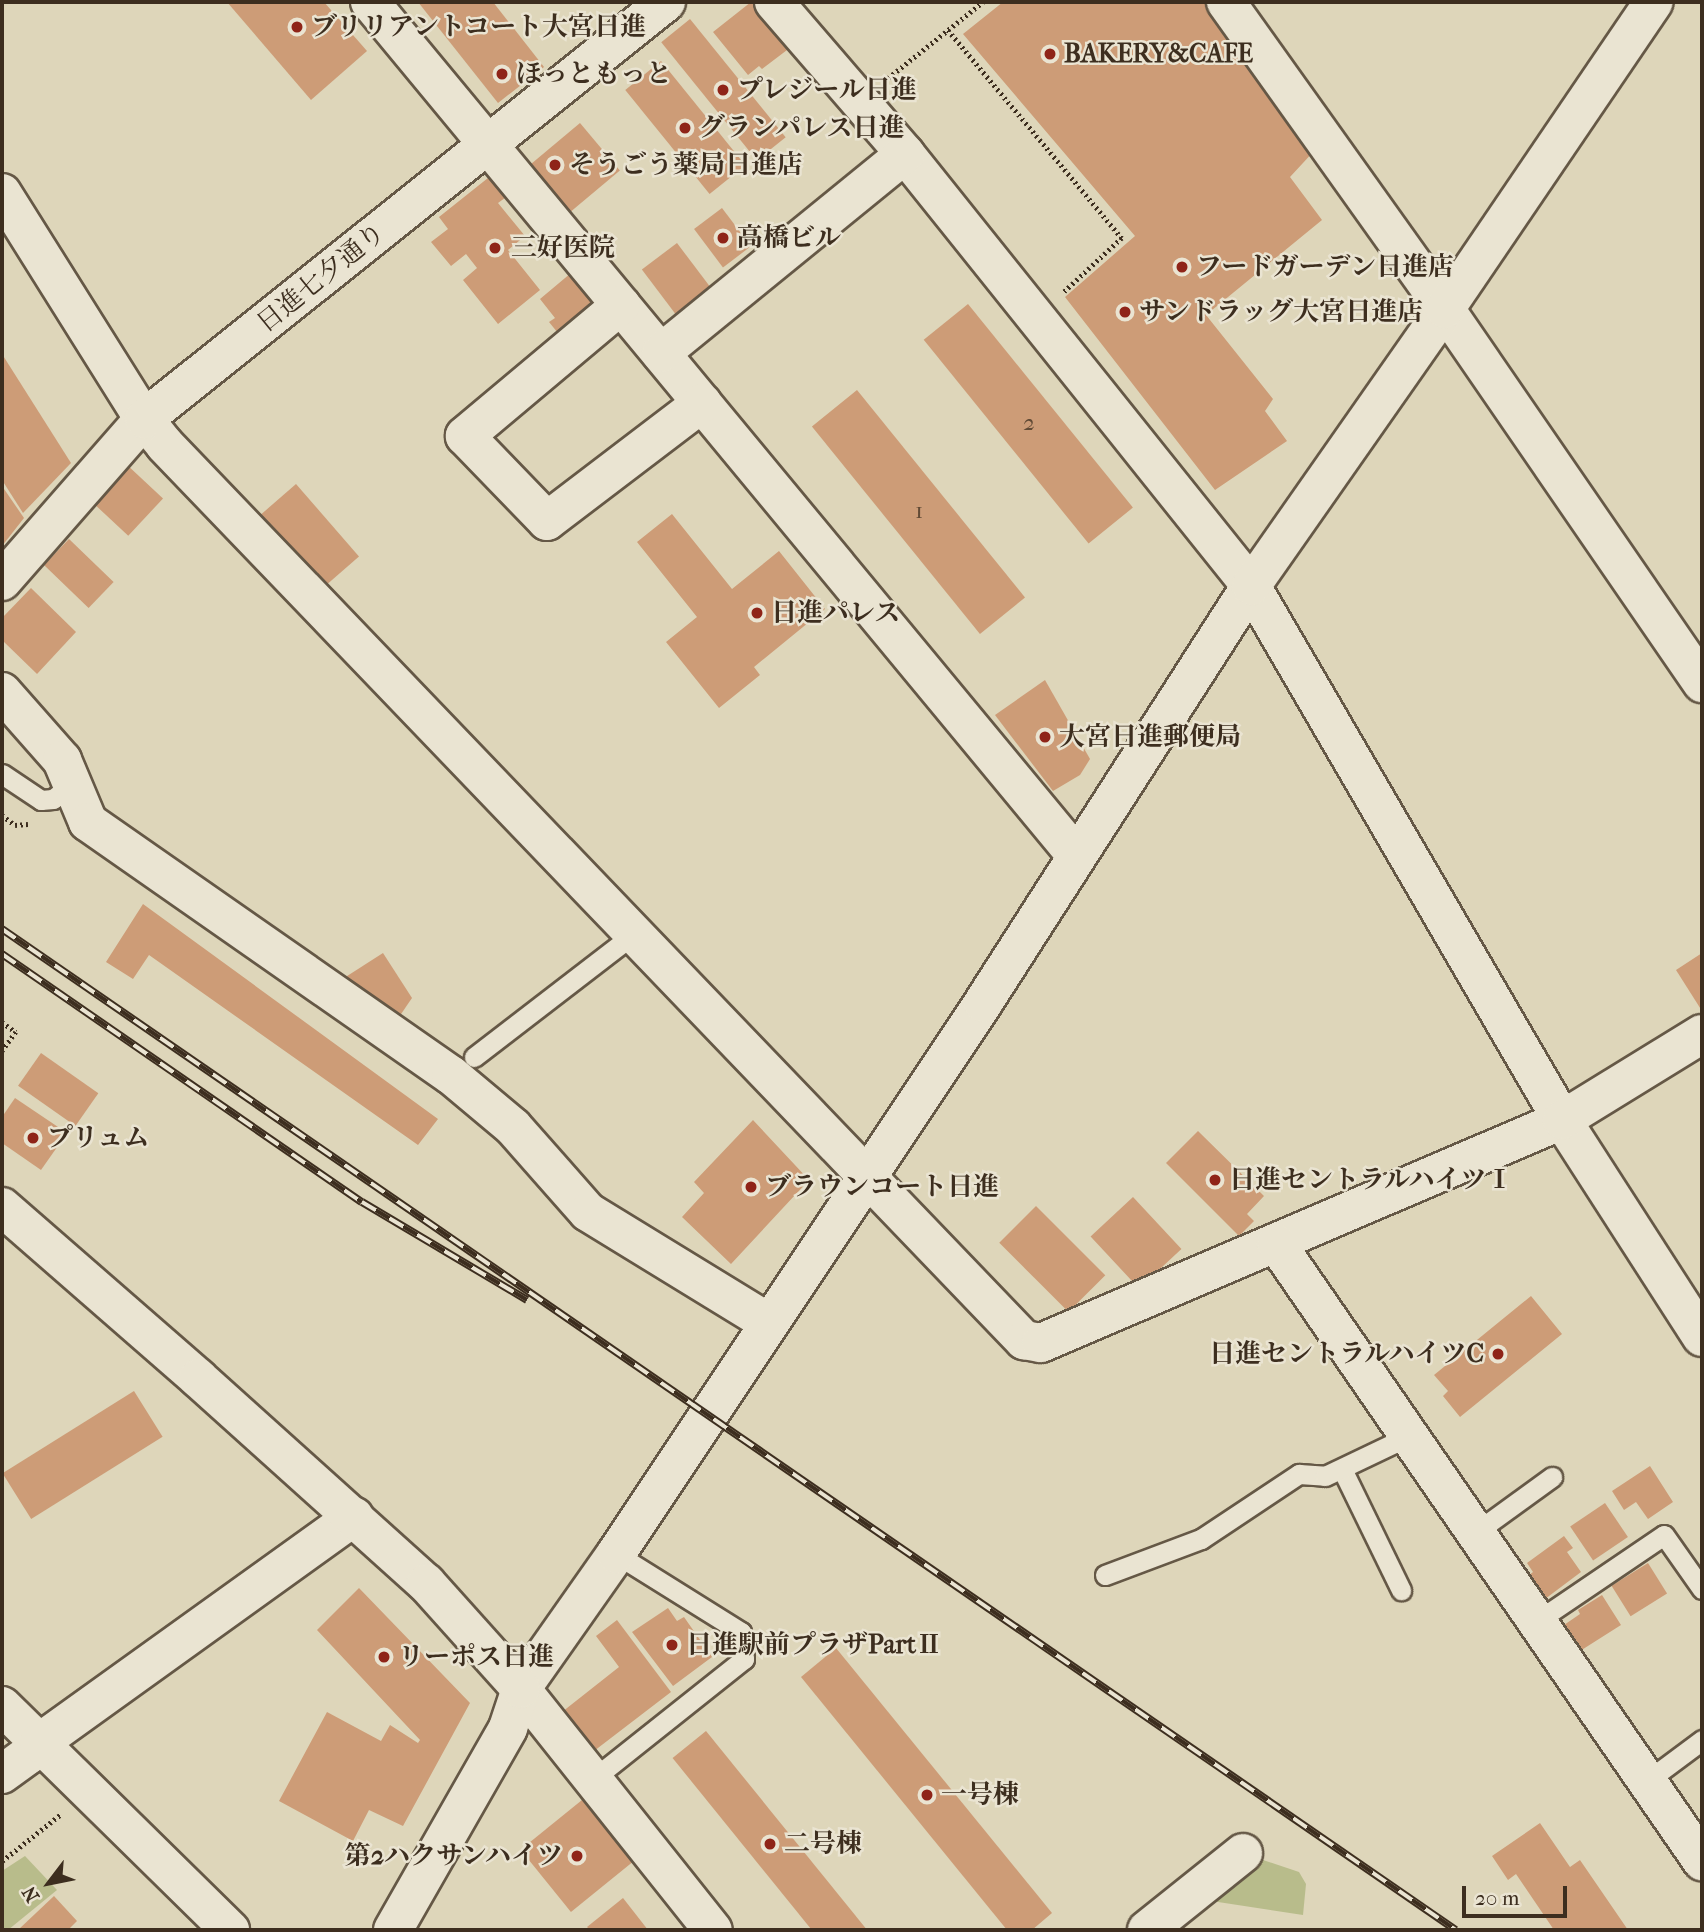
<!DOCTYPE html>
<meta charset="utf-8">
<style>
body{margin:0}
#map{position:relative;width:1704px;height:1932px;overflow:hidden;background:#ded6ba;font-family:"IM FELL French Canon","Noto Serif JP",serif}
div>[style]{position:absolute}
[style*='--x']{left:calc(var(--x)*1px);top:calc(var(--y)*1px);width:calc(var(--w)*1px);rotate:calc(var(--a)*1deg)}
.green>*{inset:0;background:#b8bc8b}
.building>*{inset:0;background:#cd9c77;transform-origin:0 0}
.path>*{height:4.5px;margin-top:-2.25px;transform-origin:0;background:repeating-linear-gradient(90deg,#3d2e1f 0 2px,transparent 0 5.5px)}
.roads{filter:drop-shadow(2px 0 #655846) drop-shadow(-2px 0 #655846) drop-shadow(0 2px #655846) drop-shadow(0 -2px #655846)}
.service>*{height:19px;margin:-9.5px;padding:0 9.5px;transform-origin:9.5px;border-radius:9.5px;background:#eae4d2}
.minor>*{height:38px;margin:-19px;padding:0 19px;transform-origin:19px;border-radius:19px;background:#eae4d2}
.tertiary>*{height:38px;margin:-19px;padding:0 19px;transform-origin:19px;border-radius:19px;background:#eae4d2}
.rail>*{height:8px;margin-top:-4px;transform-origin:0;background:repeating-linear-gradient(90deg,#eae4d2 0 16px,#3d2e1f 0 32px);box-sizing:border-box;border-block:2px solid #3d2e1f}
.dots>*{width:19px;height:19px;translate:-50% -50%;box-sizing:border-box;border:4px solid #eae4d2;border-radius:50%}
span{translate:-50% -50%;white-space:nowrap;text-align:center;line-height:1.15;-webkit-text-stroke:5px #eae4d2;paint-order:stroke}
.number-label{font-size:23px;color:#614a35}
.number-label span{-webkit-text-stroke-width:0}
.poi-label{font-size:26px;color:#3d2e1f;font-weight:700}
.left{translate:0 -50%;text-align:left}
.right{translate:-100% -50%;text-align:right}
.street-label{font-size:26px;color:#3d2e1f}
.frame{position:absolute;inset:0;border:4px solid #3d2e1f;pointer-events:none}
.north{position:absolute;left:14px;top:1848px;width:70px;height:70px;-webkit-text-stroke:5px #eae4d2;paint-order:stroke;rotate:238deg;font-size:19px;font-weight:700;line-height:28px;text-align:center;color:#3d2e1f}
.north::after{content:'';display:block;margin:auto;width:24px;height:32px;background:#3d2e1f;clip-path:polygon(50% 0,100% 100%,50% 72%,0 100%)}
.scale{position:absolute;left:1462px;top:1886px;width:105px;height:32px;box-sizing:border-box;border:4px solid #3d2e1f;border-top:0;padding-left:9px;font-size:21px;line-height:24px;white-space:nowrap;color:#3d2e1f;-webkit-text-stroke:5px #eae4d2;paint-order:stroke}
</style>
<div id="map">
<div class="green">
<div style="clip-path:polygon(1245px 1854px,1299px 1872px,1306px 1884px,1303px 1915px,1192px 1898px)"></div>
<div style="clip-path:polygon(25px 1856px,57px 1890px,8px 1930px,2px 1930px,2px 1871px)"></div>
</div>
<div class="building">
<div style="clip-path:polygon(227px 2px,324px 2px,367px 51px,311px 100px)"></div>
<div style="clip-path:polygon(418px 2px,493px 2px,544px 67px,498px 103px)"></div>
<div style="clip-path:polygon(751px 2px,756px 2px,791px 47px,762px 69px,759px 66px,748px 75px,713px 32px)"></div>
<div style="clip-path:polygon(1003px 2px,1206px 2px,1315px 150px,1290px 177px,1322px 220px,1206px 315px,1273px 399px,1265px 411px,1287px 441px,1215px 490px,1065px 297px,1135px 236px,963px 34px)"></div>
<div style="left:690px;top:19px;width:152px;height:37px;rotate:51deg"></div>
<div style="left:661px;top:61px;width:134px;height:46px;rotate:51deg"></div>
<div style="left:580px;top:123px;width:62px;height:69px;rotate:50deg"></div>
<div style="clip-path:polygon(493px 174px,509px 195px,498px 203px,525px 236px,508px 250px,540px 290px,498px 324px,463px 280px,477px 268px,466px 254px,451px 266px,431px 242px,448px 229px,439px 217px)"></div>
<div style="left:722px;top:208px;width:48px;height:35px;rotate:53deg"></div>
<div style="left:677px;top:243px;width:59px;height:44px;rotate:53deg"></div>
<div style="clip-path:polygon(571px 273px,600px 308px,562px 338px,549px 322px,555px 318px,540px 299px)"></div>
<div style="left:968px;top:304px;width:262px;height:57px;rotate:51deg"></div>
<div style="clip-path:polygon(2px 354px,71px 463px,23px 513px,2px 480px)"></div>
<div style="left:857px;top:390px;width:267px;height:58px;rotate:51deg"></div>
<div style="left:125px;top:463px;width:52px;height:51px;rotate:43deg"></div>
<div style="left:296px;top:484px;width:96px;height:54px;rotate:49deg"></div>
<div style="clip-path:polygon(2px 486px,24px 518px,2px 546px)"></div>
<div style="clip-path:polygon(672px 514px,732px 589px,779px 551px,825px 609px,754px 667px,760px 675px,719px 708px,666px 642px,697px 617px,637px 542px)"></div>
<div style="left:69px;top:539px;width:62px;height:36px;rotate:44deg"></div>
<div style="clip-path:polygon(31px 588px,76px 632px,37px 674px,2px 640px,2px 618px)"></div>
<div style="clip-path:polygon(1045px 680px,1090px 759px,1080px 775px,1053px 791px,995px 715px)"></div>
<div style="clip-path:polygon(143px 904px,438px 1119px,418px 1145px,149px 955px,133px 979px,106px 962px)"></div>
<div style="clip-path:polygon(383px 953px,412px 998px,399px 1017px,344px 978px)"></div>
<div style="clip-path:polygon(1702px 953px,1702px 1011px,1676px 970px)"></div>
<div style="left:41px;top:1053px;width:70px;height:40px;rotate:35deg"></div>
<div style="clip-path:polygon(15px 1098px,67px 1133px,41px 1170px,2px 1143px,2px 1117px)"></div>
<div style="clip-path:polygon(753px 1120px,809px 1180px,731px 1264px,682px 1217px,704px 1193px,694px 1182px)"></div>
<div style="clip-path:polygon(1198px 1131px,1264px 1196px,1247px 1214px,1254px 1221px,1239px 1236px,1166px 1163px)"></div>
<div style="left:1133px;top:1197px;width:71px;height:58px;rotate:47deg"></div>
<div style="left:1036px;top:1206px;width:98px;height:52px;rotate:45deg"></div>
<div style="clip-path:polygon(1531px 1296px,1562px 1334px,1460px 1417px,1443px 1396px,1448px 1391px,1434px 1375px)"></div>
<div style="left:134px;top:1391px;width:54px;height:155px;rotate:58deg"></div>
<div style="clip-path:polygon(1650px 1466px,1673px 1502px,1648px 1519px,1636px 1502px,1624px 1510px,1612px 1491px)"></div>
<div style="left:1605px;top:1503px;width:41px;height:42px;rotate:56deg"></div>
<div style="clip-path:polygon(1564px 1536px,1573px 1548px,1567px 1552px,1581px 1572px,1545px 1599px,1528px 1576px,1533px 1572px,1527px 1563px)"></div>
<div style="left:1648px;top:1563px;width:36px;height:43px;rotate:58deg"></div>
<div style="clip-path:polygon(359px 1588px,470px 1703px,403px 1826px,369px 1810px,353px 1841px,279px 1801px,327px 1712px,381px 1741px,390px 1725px,418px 1743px,420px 1740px,317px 1630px)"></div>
<div style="clip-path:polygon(1602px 1595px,1621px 1625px,1580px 1651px,1564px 1625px,1580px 1614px,1578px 1610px)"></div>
<div style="clip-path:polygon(668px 1608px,677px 1621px,684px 1617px,712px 1657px,673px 1686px,632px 1632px)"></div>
<div style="clip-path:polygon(617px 1620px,671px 1692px,594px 1751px,562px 1712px,619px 1667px,596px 1636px)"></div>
<div style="clip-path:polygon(836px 1648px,1052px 1913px,1032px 1930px,1007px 1930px,801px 1677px)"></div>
<div style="left:706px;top:1731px;width:257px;height:43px;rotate:51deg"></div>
<div style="left:582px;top:1800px;width:80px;height:79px;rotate:51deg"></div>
<div style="clip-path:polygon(1540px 1823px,1570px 1867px,1580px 1860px,1628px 1930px,1554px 1930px,1516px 1874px,1508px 1880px,1492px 1856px)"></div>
<div style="clip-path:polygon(54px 1896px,77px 1921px,68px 1930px,18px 1930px)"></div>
<div style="clip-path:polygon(623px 1898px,648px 1930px,590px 1930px,587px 1927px)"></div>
</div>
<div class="path">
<div style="--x:948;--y:30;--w:271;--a:50.1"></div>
<div style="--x:1122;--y:238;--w:81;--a:137"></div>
<div style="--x:888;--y:78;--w:122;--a:-38.7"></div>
<div style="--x:2;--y:815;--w:16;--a:38"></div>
<div style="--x:15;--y:825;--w:13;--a:-4"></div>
<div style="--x:2;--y:1022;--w:17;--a:36"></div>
<div style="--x:16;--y:1032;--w:24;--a:126"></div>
<div style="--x:2;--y:1861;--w:75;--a:-38.5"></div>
</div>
<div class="roads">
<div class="service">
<div style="--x:2;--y:774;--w:47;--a:33.7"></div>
<div style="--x:41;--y:800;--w:12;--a:-5"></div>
<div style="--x:53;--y:799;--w:24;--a:-38"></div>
<div style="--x:474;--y:1057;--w:202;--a:-37.6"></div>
<div style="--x:1342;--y:1469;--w:135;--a:64"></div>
<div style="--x:1476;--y:1532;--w:94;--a:-35.9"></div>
<div style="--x:1105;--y:1575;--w:103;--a:-20.6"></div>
<div style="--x:1201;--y:1539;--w:118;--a:-33.6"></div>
<div style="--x:1299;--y:1474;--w:26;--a:4"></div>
<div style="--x:1325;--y:1476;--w:93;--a:-25.5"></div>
<div style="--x:1537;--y:1621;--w:153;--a:-34.1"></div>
<div style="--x:1664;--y:1535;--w:66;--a:54.9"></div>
<div style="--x:593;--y:1779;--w:193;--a:-38.5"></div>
<div style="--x:744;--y:1659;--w:27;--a:-96"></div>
<div style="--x:741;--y:1632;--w:147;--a:-148"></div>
<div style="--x:1647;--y:1781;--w:69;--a:-36.7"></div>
</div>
<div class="minor">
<div style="--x:370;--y:2;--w:1107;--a:50.39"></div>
<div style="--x:774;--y:2;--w:201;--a:49.2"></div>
<div style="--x:905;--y:154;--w:553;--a:51.31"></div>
<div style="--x:1251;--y:586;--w:618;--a:59.78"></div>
<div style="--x:1562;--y:1120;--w:258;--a:57.2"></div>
<div style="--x:1226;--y:2;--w:377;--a:54.5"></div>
<div style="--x:1445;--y:309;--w:454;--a:55.5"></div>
<div style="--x:2;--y:193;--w:267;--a:57.9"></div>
<div style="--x:144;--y:419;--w:33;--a:51"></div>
<div style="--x:165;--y:445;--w:1241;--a:46.18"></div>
<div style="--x:1024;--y:1340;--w:17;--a:10"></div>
<div style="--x:1041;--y:1343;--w:567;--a:-23.17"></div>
<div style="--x:1562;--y:1120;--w:164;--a:-31.6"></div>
<div style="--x:621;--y:305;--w:204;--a:140"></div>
<div style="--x:465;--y:436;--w:118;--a:46"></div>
<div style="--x:547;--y:521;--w:195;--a:-37.3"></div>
<div style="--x:661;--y:353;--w:315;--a:-39.2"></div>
<div style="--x:2;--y:581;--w:215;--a:-48.8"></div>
<div style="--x:144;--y:419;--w:668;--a:-38.62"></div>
<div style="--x:2;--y:692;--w:91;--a:48.6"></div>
<div style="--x:62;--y:760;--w:67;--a:67.2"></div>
<div style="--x:88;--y:822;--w:442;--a:34.9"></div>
<div style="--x:451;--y:1075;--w:81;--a:40"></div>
<div style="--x:513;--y:1127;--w:113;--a:48.6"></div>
<div style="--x:588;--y:1212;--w:212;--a:31.5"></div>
<div style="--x:1276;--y:1243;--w:751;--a:55.42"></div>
<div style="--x:521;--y:1689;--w:308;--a:51.5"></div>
<div style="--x:2;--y:1706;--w:320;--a:44.5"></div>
<div style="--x:2;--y:1774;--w:32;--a:-36"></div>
<div style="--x:28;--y:1755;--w:16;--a:-47"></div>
<div style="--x:39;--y:1743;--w:388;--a:-35.7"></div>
<div style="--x:393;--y:1930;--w:232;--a:-60.3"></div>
<div style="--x:508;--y:1728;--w:41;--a:-71.6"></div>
<div style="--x:521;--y:1689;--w:165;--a:-54.9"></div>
<div style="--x:616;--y:1554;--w:662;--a:-56.33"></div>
<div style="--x:983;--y:1003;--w:496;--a:-57.3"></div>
<div style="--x:1251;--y:586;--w:338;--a:-55"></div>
<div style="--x:1445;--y:309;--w:371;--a:-55.8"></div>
<div style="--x:1147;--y:1930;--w:123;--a:-38.7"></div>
</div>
<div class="tertiary">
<div style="--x:2;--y:1207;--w:260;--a:41.1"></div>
<div style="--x:198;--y:1378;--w:307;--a:42"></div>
<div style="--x:426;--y:1583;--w:142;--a:48.1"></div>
</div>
</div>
<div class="rail">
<div style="--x:2;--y:929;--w:1765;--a:34.55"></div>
<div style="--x:2;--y:954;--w:437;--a:34.6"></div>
<div style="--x:362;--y:1202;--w:192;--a:30.7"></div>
</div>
<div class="dots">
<div style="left:297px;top:27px;background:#8f2418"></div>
<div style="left:1050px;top:54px;background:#8f2418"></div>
<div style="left:502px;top:74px;background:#8f2418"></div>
<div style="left:723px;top:90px;background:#8f2418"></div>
<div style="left:685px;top:128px;background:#8f2418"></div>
<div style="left:555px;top:165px;background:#8f2418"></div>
<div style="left:723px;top:238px;background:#8f2418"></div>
<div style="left:495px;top:248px;background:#8f2418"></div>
<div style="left:1182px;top:267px;background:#8f2418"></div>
<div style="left:1125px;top:312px;background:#8f2418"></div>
<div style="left:757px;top:613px;background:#8f2418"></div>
<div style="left:1045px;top:737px;background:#8f2418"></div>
<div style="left:33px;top:1138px;background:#8f2418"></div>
<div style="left:1215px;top:1180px;background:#8f2418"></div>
<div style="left:751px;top:1187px;background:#8f2418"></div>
<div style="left:1498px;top:1354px;background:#8f2418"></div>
<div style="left:672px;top:1645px;background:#8f2418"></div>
<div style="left:384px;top:1657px;background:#8f2418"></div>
<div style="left:927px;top:1795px;background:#8f2418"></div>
<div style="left:770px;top:1844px;background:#8f2418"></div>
<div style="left:577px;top:1856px;background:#8f2418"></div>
</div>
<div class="number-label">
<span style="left:1029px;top:423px">2</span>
<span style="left:919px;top:511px">1</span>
</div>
<div class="poi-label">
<span class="left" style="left:311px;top:27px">ブリリアントコート大宮日進</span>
<span class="left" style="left:1064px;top:54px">BAKERY&amp;CAFE</span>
<span class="left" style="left:516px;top:74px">ほっともっと</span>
<span class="left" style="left:737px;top:90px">プレジール日進</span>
<span class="left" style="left:699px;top:128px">グランパレス日進</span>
<span class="left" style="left:569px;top:165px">そうごう薬局日進店</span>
<span class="left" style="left:737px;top:238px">高橋ビル</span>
<span class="left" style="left:511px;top:248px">三好医院</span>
<span class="left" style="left:1196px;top:267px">フードガーデン日進店</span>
<span class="left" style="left:1139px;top:312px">サンドラッグ大宮日進店</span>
<span class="left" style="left:771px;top:613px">日進パレス</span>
<span class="left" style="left:1059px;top:737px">大宮日進郵便局</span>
<span class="left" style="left:47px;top:1138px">プリュム</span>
<span class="left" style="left:1229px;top:1180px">日進セントラルハイツⅠ</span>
<span class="left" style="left:765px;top:1187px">ブラウンコート日進</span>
<span class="right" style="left:1484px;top:1354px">日進セントラルハイツC</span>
<span class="left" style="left:686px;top:1645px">日進駅前プラザPartⅡ</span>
<span class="left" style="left:398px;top:1657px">リーポス日進</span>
<span class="left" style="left:941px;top:1795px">一号棟</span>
<span class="left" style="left:784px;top:1844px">二号棟</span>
<span class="right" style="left:563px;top:1856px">第2ハクサンハイツ</span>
</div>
<div class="street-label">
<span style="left:321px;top:278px;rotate:-39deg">日進七夕通り</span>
</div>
<div class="frame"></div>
<div class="north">N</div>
<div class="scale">20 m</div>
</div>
